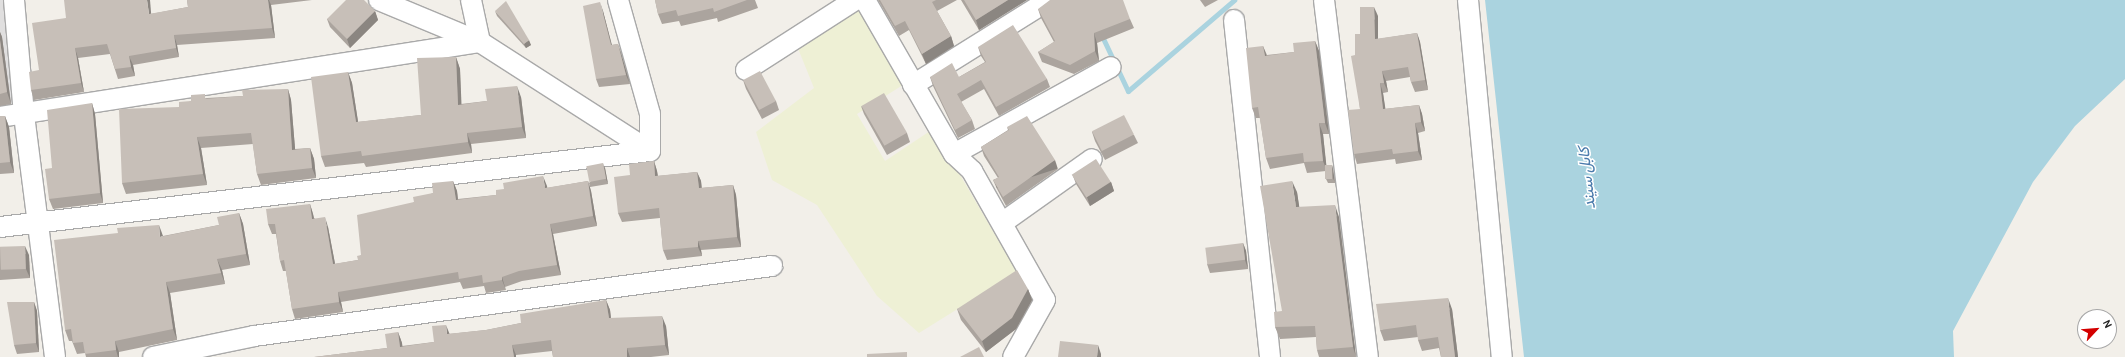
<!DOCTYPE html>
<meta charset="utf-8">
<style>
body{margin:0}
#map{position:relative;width:2125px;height:357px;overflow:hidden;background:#f2efe9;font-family:Karla,Vazirmatn,sans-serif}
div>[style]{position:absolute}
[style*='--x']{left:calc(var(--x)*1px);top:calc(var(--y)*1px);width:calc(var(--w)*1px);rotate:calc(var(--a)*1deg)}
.residential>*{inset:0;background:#e0dfdf}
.farmland>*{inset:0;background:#eef0d5}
.water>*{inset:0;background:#aad3df}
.stream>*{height:5px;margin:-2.5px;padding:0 2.5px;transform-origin:2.5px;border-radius:2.5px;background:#aad3df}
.roads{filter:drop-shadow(1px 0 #a9a9a9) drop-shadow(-1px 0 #a9a9a9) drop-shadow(0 1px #a9a9a9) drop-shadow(0 -1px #a9a9a9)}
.minor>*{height:20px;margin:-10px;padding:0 10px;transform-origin:10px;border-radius:10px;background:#fff}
.wall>*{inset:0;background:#aba49e}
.shaded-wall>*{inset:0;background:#8b8681;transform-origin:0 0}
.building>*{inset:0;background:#c7bfb8;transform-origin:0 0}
span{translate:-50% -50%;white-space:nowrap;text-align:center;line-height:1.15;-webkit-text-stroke:3px #fff;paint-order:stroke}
.water-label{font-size:16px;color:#4a7aab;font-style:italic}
.north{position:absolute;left:2077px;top:309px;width:40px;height:40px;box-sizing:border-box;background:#fff;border:1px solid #a7a7a7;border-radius:50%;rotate:64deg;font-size:11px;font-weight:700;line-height:16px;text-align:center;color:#222}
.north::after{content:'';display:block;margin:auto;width:14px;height:18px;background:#d40000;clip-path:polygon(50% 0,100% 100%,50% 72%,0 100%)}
</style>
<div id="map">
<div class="residential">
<div style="clip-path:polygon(0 0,4px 0,19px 111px,0 113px)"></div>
</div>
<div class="farmland">
<div style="clip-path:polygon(859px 6px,906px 83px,857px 114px,885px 161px,933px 129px,1017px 272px,919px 333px,877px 296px,817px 205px,772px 180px,756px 132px,814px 88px,797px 46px)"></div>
</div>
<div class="water">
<div style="clip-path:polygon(1485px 0,2125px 0,2125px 79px,2075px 126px,2033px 182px,1953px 331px,1954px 357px,1524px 357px)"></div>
</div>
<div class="stream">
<div style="--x:1101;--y:34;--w:63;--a:64.7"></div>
<div style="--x:1128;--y:91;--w:140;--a:-40.6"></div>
</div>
<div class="roads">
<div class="minor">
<div style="--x:14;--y:0;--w:115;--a:85"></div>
<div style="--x:24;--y:115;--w:244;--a:82.7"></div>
<div style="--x:379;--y:0;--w:109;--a:22.6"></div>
<div style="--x:480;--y:42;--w:202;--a:32.7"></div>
<div style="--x:618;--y:0;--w:118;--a:74.3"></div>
<div style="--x:650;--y:114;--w:37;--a:90"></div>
<div style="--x:865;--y:0;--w:178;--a:60"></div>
<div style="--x:954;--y:154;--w:25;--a:43"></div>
<div style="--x:972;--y:171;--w:148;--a:60.5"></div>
<div style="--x:1045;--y:300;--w:65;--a:119.3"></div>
<div style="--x:1324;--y:0;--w:360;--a:83"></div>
<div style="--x:1468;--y:0;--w:359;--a:84.6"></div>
<div style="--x:1234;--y:20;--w:339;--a:83.9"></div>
<div style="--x:746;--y:70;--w:130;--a:-32.7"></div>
<div style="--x:913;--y:85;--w:160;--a:-32"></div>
<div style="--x:0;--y:117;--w:486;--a:-8.9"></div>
<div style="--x:480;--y:42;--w:43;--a:-102.1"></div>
<div style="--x:954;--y:154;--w:179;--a:-29"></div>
<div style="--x:1002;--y:223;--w:110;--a:-35.4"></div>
<div style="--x:0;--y:227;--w:654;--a:-6.67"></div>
<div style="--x:153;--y:357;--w:103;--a:-11.7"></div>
<div style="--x:254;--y:336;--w:523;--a:-7.7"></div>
</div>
</div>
<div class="wall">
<div style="clip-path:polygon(187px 0,312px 0,271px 5px,275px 38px,177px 45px,179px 57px,133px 65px,135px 76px,118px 79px,110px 54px,78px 58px,84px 92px,34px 100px,31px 90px,39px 70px,66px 18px,151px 14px,188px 7px)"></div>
<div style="clip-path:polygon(655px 0,755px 0,758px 8px,718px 22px,717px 18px,681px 26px,679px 21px,662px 24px,658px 14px)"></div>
<div style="clip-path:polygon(878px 0,957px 0,937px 11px,951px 36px,954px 46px,926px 64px,909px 30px,899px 36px)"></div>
<div style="clip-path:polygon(961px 0,1027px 0,979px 30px)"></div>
<div style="clip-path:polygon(1200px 0,1218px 0,1205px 7px)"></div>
<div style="clip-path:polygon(1038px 9px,1130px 19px,1134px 28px,1097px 43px,1099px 61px,1074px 74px,1042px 62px,1038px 52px,1054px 42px,1041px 18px)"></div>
<div style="clip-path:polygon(375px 11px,378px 20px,350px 48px,330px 27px,327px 19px)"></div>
<div style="clip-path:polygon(495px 11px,531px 45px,526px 48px,497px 16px)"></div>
<div style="clip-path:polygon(603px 11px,612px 45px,618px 44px,621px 53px,630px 84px,599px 87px,596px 79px)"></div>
<div style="clip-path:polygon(1378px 16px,1378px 39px,1417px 33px,1420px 42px,1428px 90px,1415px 92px,1411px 82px,1410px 77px,1386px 81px,1388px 92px,1383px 93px,1385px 109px,1419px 105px,1422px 114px,1425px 131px,1418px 133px,1422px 160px,1396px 164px,1395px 159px,1357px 164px,1354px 154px,1360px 109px,1355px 55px,1360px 34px)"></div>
<div style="clip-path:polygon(0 32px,2px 37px,11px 104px,0 106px)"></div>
<div style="clip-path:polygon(1315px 41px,1319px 51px,1329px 134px,1323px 134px,1326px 165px,1332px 165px,1333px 169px,1335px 183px,1328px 183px,1326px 179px,1326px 171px,1307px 173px,1304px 163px,1270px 169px,1266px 158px,1260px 118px,1256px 118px,1252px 108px,1263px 46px,1267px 55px,1294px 52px)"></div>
<div style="clip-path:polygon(978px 47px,1047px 79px,1050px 87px,999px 116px,984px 89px,961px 102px,972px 120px,975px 129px,958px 138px,933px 86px,930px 77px,959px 77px,985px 62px,981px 56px)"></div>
<div style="clip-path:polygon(456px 57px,460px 69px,461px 104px,521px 97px,526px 138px,471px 144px,472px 153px,366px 167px,364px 163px,325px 167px,321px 156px,348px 72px,352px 83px,358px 122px,421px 115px)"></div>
<div style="clip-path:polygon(743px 80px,776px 101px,779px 110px,762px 119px,746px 89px)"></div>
<div style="clip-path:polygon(288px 89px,291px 100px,295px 149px,310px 148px,314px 159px,316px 178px,261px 185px,257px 174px,253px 144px,201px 148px,207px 185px,126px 194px,122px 183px,179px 107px,191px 101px,207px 98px,243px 96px)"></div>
<div style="clip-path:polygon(92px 103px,95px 114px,103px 203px,53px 209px,49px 199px,52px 168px)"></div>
<div style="clip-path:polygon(861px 106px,907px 133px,910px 142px,887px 155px,864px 114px)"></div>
<div style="clip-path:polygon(0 116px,5px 116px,9px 127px,14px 173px,0 174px)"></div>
<div style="clip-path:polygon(1007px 127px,1058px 169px,1006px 206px,997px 189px,993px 180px,998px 178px,984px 156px,981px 147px,1008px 130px)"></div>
<div style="clip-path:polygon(1092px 132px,1134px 135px,1138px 143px,1105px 160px,1095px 141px)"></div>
<div style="clip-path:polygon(654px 161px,657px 171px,658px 176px,697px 172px,701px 181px,702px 188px,733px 185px,736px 195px,741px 247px,701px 250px,702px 256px,667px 260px,663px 250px,660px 218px,622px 222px,618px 213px,630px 175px)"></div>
<div style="clip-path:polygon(605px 168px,608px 184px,590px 187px,589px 183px)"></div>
<div style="clip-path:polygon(1073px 176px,1111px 182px,1114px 191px,1090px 206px,1076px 184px)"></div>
<div style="clip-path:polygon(453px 181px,457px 191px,458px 199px,496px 195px,547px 186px,547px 188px,588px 181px,591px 191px,597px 226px,553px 234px,561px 275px,522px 281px,505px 287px,506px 290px,486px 293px,484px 286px,463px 289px,460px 282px,341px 302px,343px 312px,295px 319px,292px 309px,286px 271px,283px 271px,280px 261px,276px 234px,272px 234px,268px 224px,310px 204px,313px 214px,314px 218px,328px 227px,335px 264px,358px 260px,361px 255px,414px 202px,433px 193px)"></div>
<div style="clip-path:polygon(1297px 192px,1299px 207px,1339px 217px,1356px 357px,1319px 357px,1317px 350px,1316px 337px,1280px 339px,1275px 327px,1282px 311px)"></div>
<div style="clip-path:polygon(239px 213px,243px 224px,250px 265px,222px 270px,225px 284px,170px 293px,177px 340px,119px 352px,119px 357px,86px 357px,85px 353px,77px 354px,72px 341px,69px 341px,65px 330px,163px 236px,219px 225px)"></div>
<div style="clip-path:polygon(1243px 243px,1246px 251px,1248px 269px,1210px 273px,1207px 264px)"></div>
<div style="clip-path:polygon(0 247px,29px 255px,30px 278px,0 280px)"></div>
<div style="clip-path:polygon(1028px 289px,1032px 300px,1016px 329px,986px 352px,961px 320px,957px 309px)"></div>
<div style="clip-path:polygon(606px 300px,610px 310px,611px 318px,666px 326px,669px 355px,651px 357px,553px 357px,552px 351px,516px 355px,516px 357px,314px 357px,387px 348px,398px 332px,402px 343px,402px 346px,434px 342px,449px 334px,486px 330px,521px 323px)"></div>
<div style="clip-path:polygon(34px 302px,37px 311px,39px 352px,17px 354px,14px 345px)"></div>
<div style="clip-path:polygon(1452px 309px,1458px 357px,1441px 357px,1439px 348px,1422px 351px,1418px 340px,1418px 337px,1384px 341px,1380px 330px)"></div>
</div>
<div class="shaded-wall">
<div style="clip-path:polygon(147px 0,150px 0,152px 24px,149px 14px)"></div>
<div style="clip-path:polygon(268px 0,269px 0,271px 5px,275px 38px,272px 28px)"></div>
<div style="clip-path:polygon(1008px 0,1027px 0,979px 30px,976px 20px)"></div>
<div style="clip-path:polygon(600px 2px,603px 11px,614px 54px,611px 45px)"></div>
<div style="clip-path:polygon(1374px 7px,1378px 16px,1378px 49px,1375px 39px)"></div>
<div style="clip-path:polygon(375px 11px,378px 20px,350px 48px,347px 39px)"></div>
<div style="clip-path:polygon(0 32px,2px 37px,11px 104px,7px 92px,0 40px)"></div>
<div style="clip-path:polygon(1094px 33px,1097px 43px,1099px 61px,1095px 51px)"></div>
<div style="clip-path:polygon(1417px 33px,1420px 42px,1428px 90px,1425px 80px)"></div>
<div style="clip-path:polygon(174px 35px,177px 45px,179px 57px,176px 48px)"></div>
<div style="clip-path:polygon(951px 36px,954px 46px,926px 64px,922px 54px)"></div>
<div style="clip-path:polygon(529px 40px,531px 45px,526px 48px,524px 44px)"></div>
<div style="clip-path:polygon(1315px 41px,1319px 51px,1329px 134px,1325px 123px)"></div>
<div style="clip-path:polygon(618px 44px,621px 53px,630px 84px,626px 75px)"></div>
<div style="clip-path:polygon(1263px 46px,1267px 57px,1265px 56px)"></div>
<div style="clip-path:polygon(75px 48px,78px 58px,84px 92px,81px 83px)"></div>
<div style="clip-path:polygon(129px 56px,133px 65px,135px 76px,131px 67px)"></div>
<div style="clip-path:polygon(456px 57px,460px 69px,462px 116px,458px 105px)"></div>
<div style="clip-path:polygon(1382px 71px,1386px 81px,1388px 92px,1384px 83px)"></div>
<div style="clip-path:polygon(348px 72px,352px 83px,360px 134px,356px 122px)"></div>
<div style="clip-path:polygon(1380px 83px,1383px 93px,1387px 119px,1383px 109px)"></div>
<div style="clip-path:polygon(517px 86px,521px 97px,526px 138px,522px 127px)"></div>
<div style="clip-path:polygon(288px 89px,291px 100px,296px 160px,292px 150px)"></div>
<div style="clip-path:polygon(92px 103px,95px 114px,103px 203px,100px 193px)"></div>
<div style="clip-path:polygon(1419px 105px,1422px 114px,1425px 131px,1421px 122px)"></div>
<div style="clip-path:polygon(5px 116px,9px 127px,14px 173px,10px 162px)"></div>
<div style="clip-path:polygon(1319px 123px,1323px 134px,1327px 171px,1323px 161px)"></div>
<div style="clip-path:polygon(1415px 123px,1418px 133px,1422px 160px,1418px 151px)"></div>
<div style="clip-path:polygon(467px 133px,471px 144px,472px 153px,468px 142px)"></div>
<div style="clip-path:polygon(197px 137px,201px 148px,207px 185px,203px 174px)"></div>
<div style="clip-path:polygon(310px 148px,314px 159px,316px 178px,312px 168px)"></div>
<div style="left:1055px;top:160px;width:9px;height:64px;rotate:72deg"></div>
<div style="clip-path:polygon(654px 161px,657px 171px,659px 186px,655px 176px)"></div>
<div style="clip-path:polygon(603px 163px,605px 168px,608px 184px,606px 179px)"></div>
<div style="clip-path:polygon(1332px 165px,1333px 169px,1335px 183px,1333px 178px)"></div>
<div style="clip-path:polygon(697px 172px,701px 181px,702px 198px,699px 188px)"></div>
<div style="clip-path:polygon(543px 176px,547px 186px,549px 198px,545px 188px)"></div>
<div style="clip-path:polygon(453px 181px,457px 191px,459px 210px,456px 200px)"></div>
<div style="clip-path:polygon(588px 181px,591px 191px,597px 226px,593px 216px)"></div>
<div style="clip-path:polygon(1292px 181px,1297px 192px,1301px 218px,1296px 207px)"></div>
<div style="clip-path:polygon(1111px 182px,1114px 191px,1090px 206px,1087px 197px)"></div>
<div style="clip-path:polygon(733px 185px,736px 195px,741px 247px,737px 237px)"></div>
<div style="clip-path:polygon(310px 204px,313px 214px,316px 229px,312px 219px)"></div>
<div style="clip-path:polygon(1335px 205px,1339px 217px,1356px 357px,1353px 347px)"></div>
<div style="clip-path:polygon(239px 213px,243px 224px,250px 265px,246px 254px)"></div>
<div style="clip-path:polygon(325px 217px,328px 227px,337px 274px,333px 264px)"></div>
<div style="clip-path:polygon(550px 224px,553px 234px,561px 275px,557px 265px)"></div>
<div style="clip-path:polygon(159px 225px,163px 236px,160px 237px)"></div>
<div style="clip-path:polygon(698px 241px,701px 250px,702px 256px,698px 247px)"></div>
<div style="clip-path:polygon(1243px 243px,1246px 251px,1248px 269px,1245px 260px)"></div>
<div style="clip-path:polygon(25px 246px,29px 255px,30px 278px,26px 269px)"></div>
<div style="clip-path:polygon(217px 259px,222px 270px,225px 284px,221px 273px)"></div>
<div style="clip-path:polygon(502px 277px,505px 287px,506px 290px,502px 280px)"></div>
<div style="clip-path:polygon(166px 282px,170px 293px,177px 340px,173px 329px)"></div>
<div style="clip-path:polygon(1028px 289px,1032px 300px,1016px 329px,986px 352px,982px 341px)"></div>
<div style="clip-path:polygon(338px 292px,341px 302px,343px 312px,339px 302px)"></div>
<div style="clip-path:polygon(1448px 298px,1452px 309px,1458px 357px,1455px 357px)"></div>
<div style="clip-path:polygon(606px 300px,610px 310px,612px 328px,609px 318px)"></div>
<div style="clip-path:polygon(34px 302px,37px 311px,39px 352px,36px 343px)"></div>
<div style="clip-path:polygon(662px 316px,666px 326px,669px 355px,665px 345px)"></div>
<div style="clip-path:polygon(446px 325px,450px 335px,447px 334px)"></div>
<div style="clip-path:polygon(398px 332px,402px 343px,404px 357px,400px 347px)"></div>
<div style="clip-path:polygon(115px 341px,119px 352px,119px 357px,118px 357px,116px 350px)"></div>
<div style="clip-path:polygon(512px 345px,516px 355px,516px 357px,514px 357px)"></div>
<div style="clip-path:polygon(1098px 345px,1101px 354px,1101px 357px,1097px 357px)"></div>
<div style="clip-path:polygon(627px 348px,630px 357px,627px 357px)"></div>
</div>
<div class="building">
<div style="clip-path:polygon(64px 0,147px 0,149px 14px,188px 7px,187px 0,268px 0,272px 28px,174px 35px,176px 48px,129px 56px,131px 67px,115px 69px,107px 44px,75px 48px,81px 83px,31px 90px,29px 72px,39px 70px,32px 23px,66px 18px)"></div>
<div style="clip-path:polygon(346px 0,364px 0,375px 11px,347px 39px,327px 19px)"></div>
<div style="clip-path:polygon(655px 0,747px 0,714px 12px,713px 8px,678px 16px,676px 10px,658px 14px)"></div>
<div style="clip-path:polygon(880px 0,936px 0,932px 2px,951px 36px,922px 54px,905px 21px,895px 26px)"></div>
<div style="clip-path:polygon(964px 0,1008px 0,976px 20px)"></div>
<div style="clip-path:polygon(1050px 0,1123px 0,1130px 19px,1094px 33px,1095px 51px,1070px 65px,1038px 52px,1055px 41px,1038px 9px)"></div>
<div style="clip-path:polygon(506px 1px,529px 40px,524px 44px,495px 11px)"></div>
<div style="clip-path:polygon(600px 2px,611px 45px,618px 44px,626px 75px,596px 79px,583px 6px)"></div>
<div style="clip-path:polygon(1360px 7px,1374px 7px,1375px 39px,1417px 33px,1425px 80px,1411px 82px,1408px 67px,1382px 71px,1384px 83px,1380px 83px,1383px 109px,1419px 105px,1421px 122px,1415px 123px,1418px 151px,1393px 154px,1392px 149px,1354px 154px,1348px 110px,1360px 109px,1351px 56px,1355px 55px,1355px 34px,1360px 34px)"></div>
<div style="clip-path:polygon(1013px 25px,1047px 79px,996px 107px,981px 80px,957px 94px,972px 120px,955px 130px,930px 77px,952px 63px,959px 77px,986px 62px,978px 47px)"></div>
<div style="clip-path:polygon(0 40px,7px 92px,0 94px)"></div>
<div style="clip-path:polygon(1315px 41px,1325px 123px,1319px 123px,1323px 161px,1304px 162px,1303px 153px,1266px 158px,1258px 107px,1252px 108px,1246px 48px,1263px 46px,1265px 56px,1294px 52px,1293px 43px)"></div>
<div style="clip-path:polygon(456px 57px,458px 105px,487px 101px,485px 89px,517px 86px,522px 127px,467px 133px,468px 142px,362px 156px,361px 151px,321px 156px,311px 77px,348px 72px,356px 122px,421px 115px,417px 58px)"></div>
<div style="left:760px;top:71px;width:34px;height:19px;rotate:62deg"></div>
<div style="clip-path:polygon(288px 89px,292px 150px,310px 148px,312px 168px,257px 174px,251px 133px,197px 137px,203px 174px,122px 183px,119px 109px,179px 107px,179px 102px,191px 101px,191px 95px,205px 94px,205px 99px,243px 96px,242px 90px)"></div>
<div style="left:884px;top:93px;width:46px;height:26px;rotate:60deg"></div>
<div style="clip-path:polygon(92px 103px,100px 193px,49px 199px,45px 169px,52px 168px,47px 110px)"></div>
<div style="left:1124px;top:115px;width:22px;height:36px;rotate:63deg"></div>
<div style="clip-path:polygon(0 116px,5px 116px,10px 162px,0 163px)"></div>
<div style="clip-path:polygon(1027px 116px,1055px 160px,1003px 197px,993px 180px,999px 177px,981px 147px,1009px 130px,1007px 127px)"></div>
<div style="left:1096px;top:159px;width:27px;height:29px;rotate:57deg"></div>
<div style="clip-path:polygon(654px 161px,655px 176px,697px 172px,699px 188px,733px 185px,737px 237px,698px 241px,698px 247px,663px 250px,659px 208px,618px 213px,614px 177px,630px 175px,629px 164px)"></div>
<div style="left:603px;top:163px;width:16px;height:17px;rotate:79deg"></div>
<div style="left:1325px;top:165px;width:7px;height:14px"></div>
<div style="clip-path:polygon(543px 176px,545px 188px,588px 181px,593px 216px,550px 224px,557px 265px,519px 271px,502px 277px,502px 280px,483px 283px,482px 275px,459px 279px,458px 272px,338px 292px,339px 302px,292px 309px,284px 260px,280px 261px,275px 224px,268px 224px,266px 209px,310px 204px,312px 219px,325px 217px,333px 264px,358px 260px,357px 256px,361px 255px,357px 215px,414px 202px,413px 197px,433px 193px,432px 183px,453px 181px,456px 200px,496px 195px,496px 190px,504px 189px,503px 183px)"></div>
<div style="clip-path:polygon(1292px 181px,1296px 207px,1335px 205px,1353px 347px,1317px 350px,1315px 326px,1275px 327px,1274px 312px,1282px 311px,1260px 186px)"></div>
<div style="clip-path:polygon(239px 213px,246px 254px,217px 259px,221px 273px,166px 282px,173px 329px,115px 341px,116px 350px,85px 354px,83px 342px,73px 343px,71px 329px,65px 330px,54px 240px,118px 233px,117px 228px,159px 225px,160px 237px,219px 225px,217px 217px)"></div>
<div style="left:1243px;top:243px;width:17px;height:38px;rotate:83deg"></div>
<div style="left:25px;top:246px;width:23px;height:25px;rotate:88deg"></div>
<div style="clip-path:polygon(1017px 270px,1028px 289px,1012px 318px,982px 341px,957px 309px)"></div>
<div style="clip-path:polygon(1448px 298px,1455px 357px,1441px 357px,1438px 337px,1418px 340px,1416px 325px,1380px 330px,1376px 304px)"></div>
<div style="clip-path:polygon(606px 300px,609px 318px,662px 316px,665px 345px,627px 348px,627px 357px,553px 357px,551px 340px,512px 345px,514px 357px,314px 357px,387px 348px,385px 334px,398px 332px,400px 347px,434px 342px,432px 326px,446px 325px,447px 334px,486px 330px,521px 323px,520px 314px)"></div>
<div style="clip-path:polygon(7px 302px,34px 302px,36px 343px,14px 345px)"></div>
<div style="clip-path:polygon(1060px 341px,1098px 345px,1097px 357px,1058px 357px)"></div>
<div style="clip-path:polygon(979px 347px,984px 357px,960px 357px)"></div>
<div style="clip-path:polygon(907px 352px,907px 357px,867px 357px,867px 354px)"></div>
</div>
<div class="water-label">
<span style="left:1587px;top:178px;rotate:-96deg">کابل سيند</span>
</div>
<div class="north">N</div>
</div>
